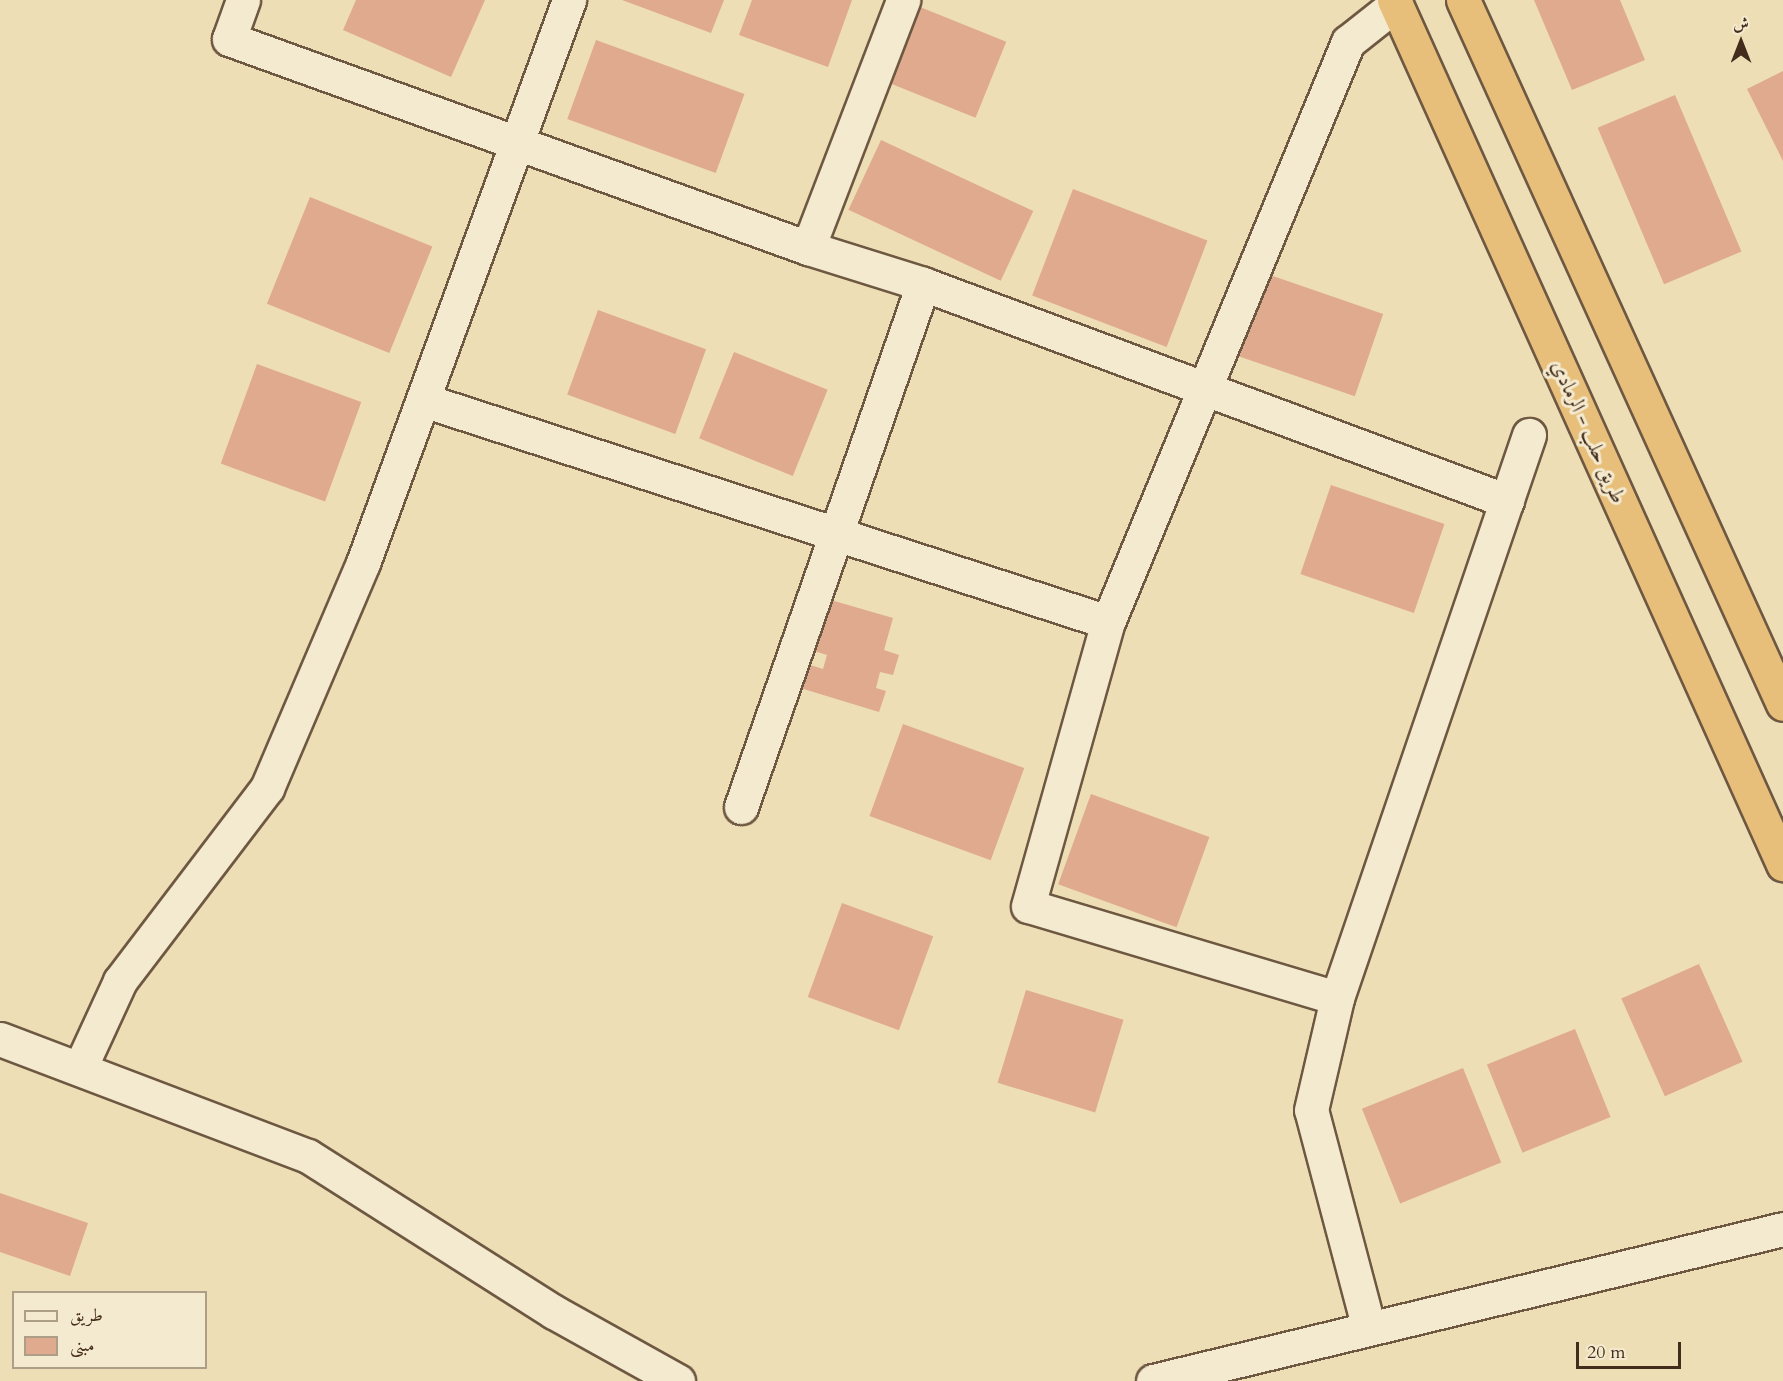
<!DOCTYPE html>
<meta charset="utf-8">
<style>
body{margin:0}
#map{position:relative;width:1783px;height:1381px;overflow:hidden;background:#eedeb5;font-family:Cardo,Amiri,serif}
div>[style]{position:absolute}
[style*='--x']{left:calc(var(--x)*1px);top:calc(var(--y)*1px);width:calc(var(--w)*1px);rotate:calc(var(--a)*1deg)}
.building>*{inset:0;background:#dfaa8d;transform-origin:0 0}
.roads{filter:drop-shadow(2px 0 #6e5842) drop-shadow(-2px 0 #6e5842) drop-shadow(0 2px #6e5842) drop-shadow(0 -2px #6e5842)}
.minor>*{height:33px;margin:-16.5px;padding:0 16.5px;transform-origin:16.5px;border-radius:16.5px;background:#f4eacf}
.trunk>*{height:33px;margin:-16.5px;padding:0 16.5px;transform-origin:16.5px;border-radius:16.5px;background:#e7bf7a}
span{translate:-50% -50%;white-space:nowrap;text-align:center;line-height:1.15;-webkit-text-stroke:6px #f4eacf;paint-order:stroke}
.street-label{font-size:21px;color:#432c1b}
.legend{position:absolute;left:12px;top:1291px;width:195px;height:78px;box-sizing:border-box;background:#f4eacf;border:2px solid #ad9e87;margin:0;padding:8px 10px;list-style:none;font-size:18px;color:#432c1b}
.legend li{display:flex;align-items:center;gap:12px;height:30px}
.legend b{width:30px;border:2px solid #ad9e87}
.north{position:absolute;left:1711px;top:12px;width:60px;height:60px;-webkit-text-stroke:4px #f4eacf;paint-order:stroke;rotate:0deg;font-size:16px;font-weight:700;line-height:24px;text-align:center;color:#432c1b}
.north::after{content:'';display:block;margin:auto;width:21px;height:27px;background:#432c1b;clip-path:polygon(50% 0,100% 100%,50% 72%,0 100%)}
.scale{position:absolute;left:1576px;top:1342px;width:105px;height:27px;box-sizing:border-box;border:3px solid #432c1b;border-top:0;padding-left:8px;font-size:18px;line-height:21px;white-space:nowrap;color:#432c1b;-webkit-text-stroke:4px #f4eacf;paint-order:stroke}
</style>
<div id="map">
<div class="building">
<div style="clip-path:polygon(356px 0,485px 0,451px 77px,343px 30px)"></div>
<div style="clip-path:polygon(622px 0,724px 0,711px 33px)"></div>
<div style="clip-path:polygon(752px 0,852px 0,828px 67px,739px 35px)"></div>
<div style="clip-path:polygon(1534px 0,1620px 0,1645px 60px,1572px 90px)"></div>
<div style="left:920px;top:7px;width:93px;height:82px;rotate:22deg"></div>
<div style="left:596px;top:40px;width:158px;height:84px;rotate:20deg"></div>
<div style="clip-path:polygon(1783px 71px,1783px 161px,1747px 89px)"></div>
<div style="left:1675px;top:95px;width:170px;height:84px;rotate:67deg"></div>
<div style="left:881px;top:140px;width:168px;height:77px;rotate:25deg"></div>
<div style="left:1073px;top:189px;width:144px;height:114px;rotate:21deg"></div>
<div style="left:310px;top:197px;width:132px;height:115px;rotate:22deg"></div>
<div style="left:1264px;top:273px;width:126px;height:87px;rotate:19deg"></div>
<div style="left:598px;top:310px;width:115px;height:90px;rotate:20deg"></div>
<div style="left:734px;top:352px;width:101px;height:93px;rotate:22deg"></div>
<div style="left:257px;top:364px;width:111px;height:106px;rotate:20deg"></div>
<div style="left:1331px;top:485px;width:120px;height:94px;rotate:19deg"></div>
<div style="clip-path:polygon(817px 596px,893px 618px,884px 650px,899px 655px,893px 675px,880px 672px,876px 688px,886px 691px,879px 712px,797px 687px,804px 663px,823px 669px,827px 655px,811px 650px)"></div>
<div style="left:903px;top:724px;width:129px;height:98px;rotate:20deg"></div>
<div style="left:1091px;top:794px;width:126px;height:96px;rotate:20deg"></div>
<div style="left:842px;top:903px;width:97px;height:100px;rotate:20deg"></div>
<div style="left:1699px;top:964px;width:107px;height:85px;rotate:66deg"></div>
<div style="left:1026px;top:990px;width:102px;height:97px;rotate:17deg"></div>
<div style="left:1575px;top:1029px;width:95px;height:95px;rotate:68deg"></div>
<div style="left:1463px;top:1068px;width:102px;height:109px;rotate:68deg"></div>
<div style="clip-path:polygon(0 1193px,88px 1223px,70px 1276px,0 1252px)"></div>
</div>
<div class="roads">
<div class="minor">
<div style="--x:243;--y:0;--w:41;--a:109.7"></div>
<div style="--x:229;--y:39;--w:616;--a:19.85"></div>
<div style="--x:808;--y:248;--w:121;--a:17.4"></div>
<div style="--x:923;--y:284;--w:623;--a:20.38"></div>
<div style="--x:808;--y:248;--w:266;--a:-69"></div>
<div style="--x:423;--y:400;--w:720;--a:17.96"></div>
<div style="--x:741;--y:807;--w:554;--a:-70.81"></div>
<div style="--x:1337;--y:998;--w:322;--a:-163.4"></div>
<div style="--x:1028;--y:906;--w:295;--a:-74.3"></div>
<div style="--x:1108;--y:622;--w:628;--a:-67.52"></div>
<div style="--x:1348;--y:42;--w:61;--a:-38.4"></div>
<div style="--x:0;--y:1039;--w:329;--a:20.8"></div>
<div style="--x:308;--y:1156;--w:291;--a:32.4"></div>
<div style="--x:554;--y:1312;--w:142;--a:29.1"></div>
<div style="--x:80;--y:1068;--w:96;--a:-65.3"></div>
<div style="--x:120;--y:981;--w:243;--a:-52.7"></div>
<div style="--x:267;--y:788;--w:245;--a:-66.9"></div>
<div style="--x:363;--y:563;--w:600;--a:-69.9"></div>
<div style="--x:1368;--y:1325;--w:222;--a:-104.8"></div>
<div style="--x:1311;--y:1110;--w:115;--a:-76.9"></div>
<div style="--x:1337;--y:998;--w:595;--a:-71.17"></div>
<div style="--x:1153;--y:1381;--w:648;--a:-13.56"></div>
</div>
<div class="trunk">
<div style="--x:1394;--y:0;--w:948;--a:65.76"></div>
<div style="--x:1463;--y:0;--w:773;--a:65.56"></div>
</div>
</div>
<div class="street-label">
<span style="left:1588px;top:432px;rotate:66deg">طريق حلب - الرمادي</span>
</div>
<ul class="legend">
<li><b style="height:8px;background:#f4eacf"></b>طريق</li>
<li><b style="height:16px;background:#dfaa8d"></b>مبنى</li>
</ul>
<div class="north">ش</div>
<div class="scale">20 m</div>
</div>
